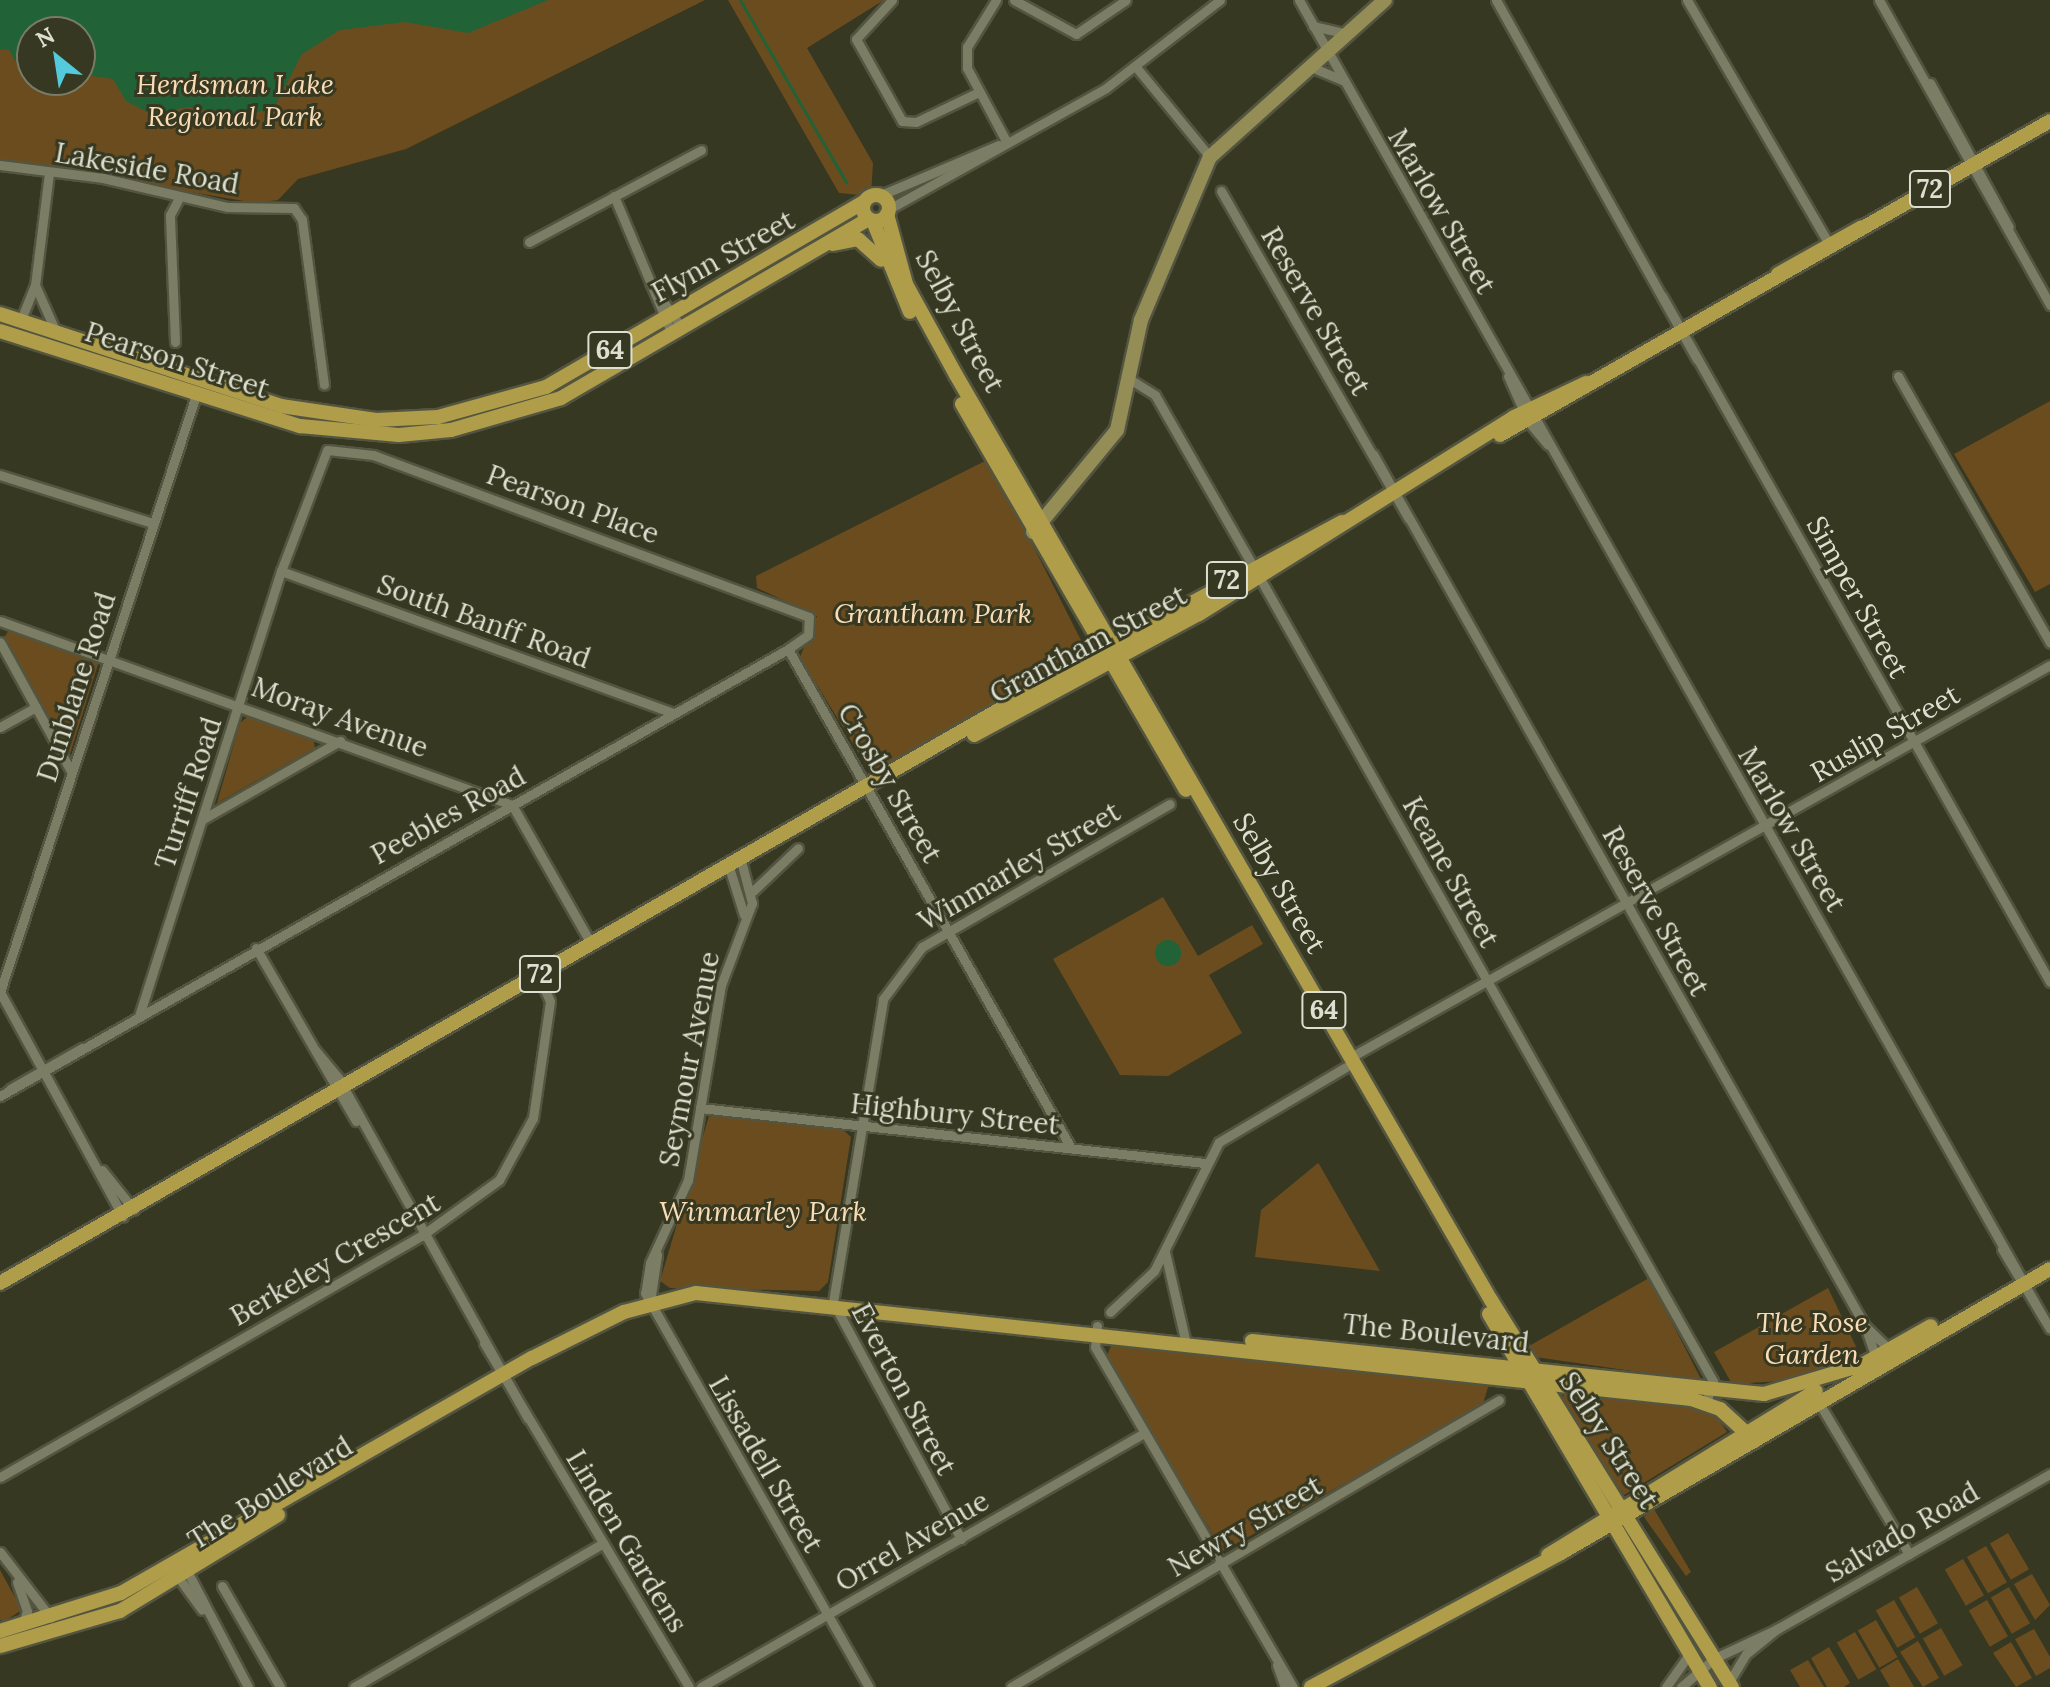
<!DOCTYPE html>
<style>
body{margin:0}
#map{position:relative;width:2050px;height:1687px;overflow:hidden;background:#363821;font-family:Lora,serif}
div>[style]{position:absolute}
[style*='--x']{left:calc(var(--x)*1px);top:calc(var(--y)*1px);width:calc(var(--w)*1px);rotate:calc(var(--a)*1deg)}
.green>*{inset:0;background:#6b4c1f;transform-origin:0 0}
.water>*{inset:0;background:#216237}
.round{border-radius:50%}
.stream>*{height:3px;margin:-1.5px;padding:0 1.5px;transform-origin:1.5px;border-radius:1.5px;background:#216237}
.roads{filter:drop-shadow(2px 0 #535540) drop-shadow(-2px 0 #535540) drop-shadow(0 2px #535540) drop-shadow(0 -2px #535540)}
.minor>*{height:9px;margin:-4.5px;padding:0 4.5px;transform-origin:4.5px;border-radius:4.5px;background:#7b7d64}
.secondary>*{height:14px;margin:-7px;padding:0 7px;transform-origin:7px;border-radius:7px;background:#958d56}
.primary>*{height:14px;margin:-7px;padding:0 7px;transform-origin:7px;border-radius:7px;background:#b09d49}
.primary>.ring{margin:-7px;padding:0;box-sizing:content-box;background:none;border:14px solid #b09d49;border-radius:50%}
span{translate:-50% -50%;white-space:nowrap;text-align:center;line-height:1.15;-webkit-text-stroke:6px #363821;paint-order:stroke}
.shield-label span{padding:2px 6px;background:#363821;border:2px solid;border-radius:6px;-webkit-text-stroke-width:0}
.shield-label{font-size:26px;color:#dddfd1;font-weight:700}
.park-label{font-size:28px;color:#fadcb5;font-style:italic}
.street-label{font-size:28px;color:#dddfd1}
.north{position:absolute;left:16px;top:16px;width:80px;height:80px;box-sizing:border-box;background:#363821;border:2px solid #797b67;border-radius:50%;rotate:330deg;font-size:22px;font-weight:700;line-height:32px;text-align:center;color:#dddfd1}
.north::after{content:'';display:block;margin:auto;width:28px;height:36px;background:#54cadd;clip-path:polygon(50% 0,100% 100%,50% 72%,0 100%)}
</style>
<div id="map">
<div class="green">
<div style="clip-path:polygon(evenodd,0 0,705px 0,406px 149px,298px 179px,278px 200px,256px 203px,0 160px,0 0,32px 32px,80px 32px,80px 80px,32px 80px,32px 32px)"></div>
<div style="clip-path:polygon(728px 0,884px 0,807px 48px,873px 163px,871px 196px,839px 193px)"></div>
<div style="clip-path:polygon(2050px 401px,2050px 584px,2035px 592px,1954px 454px)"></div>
<div style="clip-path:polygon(989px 459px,1087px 652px,872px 775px,800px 657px,817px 616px,757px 588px,756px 576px)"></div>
<div style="clip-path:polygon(9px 630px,99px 661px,70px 754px,3px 639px)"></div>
<div style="clip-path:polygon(251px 714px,313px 738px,315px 748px,217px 803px,240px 723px)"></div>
<div style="clip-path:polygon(1163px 897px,1198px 956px,1252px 925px,1263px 944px,1209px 975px,1242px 1033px,1168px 1076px,1120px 1075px,1053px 959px)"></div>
<div style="clip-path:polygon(709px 1116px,841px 1128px,851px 1137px,828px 1282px,819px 1291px,670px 1288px,660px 1281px)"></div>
<div style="clip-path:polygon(1318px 1163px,1319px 1164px,1380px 1271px,1255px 1257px,1261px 1210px)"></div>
<div style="clip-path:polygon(1649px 1278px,1702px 1381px,1535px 1357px,1529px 1346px)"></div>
<div style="clip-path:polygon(1828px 1288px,1860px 1355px,1811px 1379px,1732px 1384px,1714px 1352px)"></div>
<div style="clip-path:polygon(1113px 1341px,1489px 1384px,1482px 1407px,1223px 1551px,1106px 1358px)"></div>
<div style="clip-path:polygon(1567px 1392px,1685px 1401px,1714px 1412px,1727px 1432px,1624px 1495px,1559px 1400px)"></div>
<div style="clip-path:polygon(1654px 1509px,1691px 1572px,1686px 1576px,1644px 1517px)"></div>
<div style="left:2008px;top:1533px;width:42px;height:21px;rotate:60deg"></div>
<div style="left:1986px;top:1546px;width:42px;height:22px;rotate:60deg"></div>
<div style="left:1963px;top:1559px;width:42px;height:21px;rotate:60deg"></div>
<div style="clip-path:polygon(0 1570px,22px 1610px,6px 1620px,0 1620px)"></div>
<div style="clip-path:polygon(2032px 1574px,2050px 1605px,2035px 1620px,2014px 1584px)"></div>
<div style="left:1917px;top:1587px;width:42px;height:21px;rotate:60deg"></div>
<div style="left:2009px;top:1587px;width:42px;height:21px;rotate:60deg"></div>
<div style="left:1894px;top:1600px;width:43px;height:21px;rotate:60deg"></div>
<div style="left:1987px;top:1600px;width:42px;height:21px;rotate:60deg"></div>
<div style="left:1876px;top:1620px;width:43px;height:21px;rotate:60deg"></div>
<div style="left:1941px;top:1628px;width:43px;height:21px;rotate:60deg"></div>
<div style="clip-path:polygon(2034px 1629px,2050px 1657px,2050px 1668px,2036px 1676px,2015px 1639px)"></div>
<div style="left:1855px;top:1632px;width:43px;height:21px;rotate:60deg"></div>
<div style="clip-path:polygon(1918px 1641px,1939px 1678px,1923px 1687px,1900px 1652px)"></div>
<div style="clip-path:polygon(2011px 1642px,2032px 1678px,2016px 1687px,1993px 1653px)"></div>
<div style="clip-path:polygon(1829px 1647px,1850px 1683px,1844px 1687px,1827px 1687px,1811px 1658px)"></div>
<div style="clip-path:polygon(1898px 1659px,1914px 1687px,1890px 1687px,1880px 1670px)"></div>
<div style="clip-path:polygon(1808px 1660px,1824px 1687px,1800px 1687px,1790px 1670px)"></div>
</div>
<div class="water">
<div style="clip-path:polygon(0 0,548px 0,468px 33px,405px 22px,340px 30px,302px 54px,275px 106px,250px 115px,188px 107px,151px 114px,126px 101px,113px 79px,80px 74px,80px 32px,32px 32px,32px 80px,53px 80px,28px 83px,9px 50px,0 49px)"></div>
<div class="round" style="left:1155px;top:940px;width:26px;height:26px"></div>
</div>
<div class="stream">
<div style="--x:740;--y:0;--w:211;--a:59.8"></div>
</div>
<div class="roads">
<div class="minor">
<div style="--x:892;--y:0;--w:53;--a:132.7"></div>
<div style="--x:856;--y:39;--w:94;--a:60.7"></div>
<div style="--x:902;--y:121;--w:14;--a:4"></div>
<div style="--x:916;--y:122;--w:70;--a:-25.5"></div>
<div style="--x:996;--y:0;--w:55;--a:121.7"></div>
<div style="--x:967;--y:47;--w:21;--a:90"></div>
<div style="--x:967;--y:68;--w:85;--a:61.9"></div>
<div style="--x:1014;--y:0;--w:71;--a:28.7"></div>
<div style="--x:1076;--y:34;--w:60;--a:-34.2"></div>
<div style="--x:1299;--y:0;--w:1515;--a:60.54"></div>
<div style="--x:1496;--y:0;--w:412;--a:60.8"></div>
<div style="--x:1687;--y:0;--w:279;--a:59.8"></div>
<div style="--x:1879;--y:0;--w:350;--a:60.7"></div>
<div style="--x:1313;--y:26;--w:32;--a:13"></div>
<div style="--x:1136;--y:67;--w:117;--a:50.6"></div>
<div style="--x:1316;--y:69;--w:30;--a:23"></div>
<div style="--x:1930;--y:83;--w:164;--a:61.3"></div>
<div style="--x:0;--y:165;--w:104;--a:7.2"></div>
<div style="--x:103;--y:178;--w:128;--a:13.1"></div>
<div style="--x:228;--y:207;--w:66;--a:0.9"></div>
<div style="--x:294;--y:208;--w:14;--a:56"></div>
<div style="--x:302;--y:220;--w:166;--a:82.4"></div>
<div style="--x:49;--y:173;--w:113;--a:97.1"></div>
<div style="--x:35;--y:285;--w:49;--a:66"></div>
<div style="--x:1221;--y:191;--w:377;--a:60.2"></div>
<div style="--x:881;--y:195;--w:128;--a:-23"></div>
<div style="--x:614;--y:196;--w:150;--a:67.2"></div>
<div style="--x:889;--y:209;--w:248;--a:-29.1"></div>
<div style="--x:1106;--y:88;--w:144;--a:-37.7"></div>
<div style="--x:529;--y:242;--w:195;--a:-28.1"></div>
<div style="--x:650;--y:283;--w:55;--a:54.6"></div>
<div style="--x:1662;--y:296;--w:788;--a:60.51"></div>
<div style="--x:20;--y:322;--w:40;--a:-68"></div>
<div style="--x:175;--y:342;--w:127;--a:-92.3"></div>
<div style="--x:170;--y:215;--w:19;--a:-62"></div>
<div style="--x:1508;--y:376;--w:49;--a:66"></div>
<div style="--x:1528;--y:421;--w:31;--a:50"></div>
<div style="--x:1898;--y:376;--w:307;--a:60.3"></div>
<div style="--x:1128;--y:378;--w:32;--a:32"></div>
<div style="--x:1155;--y:395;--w:197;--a:60.2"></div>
<div style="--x:1253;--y:566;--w:936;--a:60.56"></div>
<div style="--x:1713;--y:1381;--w:22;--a:108"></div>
<div style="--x:1373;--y:454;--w:1001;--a:60.57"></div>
<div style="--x:1865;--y:1326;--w:35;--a:44"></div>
<div style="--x:0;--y:475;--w:159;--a:17.5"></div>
<div style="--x:281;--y:571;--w:417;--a:19.9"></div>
<div style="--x:0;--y:621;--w:544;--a:19.77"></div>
<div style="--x:512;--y:805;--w:161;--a:60.3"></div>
<div style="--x:0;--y:642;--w:149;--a:61.2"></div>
<div style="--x:788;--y:649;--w:574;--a:60.44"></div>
<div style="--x:0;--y:727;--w:41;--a:-29.1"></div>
<div style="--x:203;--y:819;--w:158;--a:-29.7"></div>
<div style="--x:740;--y:857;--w:48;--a:75.4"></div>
<div style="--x:752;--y:903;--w:88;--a:110.7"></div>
<div style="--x:721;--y:985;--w:198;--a:99.6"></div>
<div style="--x:688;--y:1180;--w:91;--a:114.6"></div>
<div style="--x:650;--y:1263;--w:30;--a:99"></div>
<div style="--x:645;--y:1293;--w:453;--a:60.4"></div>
<div style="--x:728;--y:864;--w:53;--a:72.6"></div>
<div style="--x:753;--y:891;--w:62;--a:-43.7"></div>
<div style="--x:256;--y:948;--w:200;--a:60"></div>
<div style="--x:0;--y:992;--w:628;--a:-71.82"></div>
<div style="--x:0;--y:992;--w:256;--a:61.3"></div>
<div style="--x:315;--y:1050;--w:38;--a:50"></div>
<div style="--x:339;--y:1079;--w:388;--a:60.9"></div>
<div style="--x:1351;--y:1057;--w:801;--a:-29.28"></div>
<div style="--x:10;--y:1089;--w:83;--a:-29.7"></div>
<div style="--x:0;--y:1096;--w:906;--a:-29.56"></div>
<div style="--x:788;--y:649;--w:24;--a:-35"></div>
<div style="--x:808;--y:635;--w:18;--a:-87"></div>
<div style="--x:809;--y:617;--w:465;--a:-159.6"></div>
<div style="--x:373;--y:455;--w:46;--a:-173.8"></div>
<div style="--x:327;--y:450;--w:129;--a:110.8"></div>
<div style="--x:281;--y:571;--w:467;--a:107.7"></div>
<div style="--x:700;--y:1108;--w:508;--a:6.22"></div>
<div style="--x:102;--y:1170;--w:51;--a:51.3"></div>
<div style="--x:2002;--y:1249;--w:93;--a:59"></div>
<div style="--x:1165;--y:1252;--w:94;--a:77.1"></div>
<div style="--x:650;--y:1302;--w:48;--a:-81.5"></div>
<div style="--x:1110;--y:1312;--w:60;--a:-43"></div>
<div style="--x:1154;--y:1271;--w:144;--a:-63.3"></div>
<div style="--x:1219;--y:1142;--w:147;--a:-30.6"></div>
<div style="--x:1097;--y:1326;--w:21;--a:95"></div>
<div style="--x:1095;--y:1347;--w:393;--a:59.8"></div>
<div style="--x:1865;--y:1326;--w:36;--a:71"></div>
<div style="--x:484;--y:1343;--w:400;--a:59.2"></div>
<div style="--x:1819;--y:1403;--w:176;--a:59.2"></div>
<div style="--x:0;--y:1477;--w:485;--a:-29.8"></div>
<div style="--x:421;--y:1236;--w:96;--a:-35.7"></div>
<div style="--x:499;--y:1180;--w:71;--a:-61.3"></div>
<div style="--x:533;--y:1118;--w:118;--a:-81.7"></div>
<div style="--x:550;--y:1001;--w:29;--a:-115"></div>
<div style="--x:961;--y:1539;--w:269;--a:-118.4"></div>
<div style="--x:833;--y:1302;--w:307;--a:-80.6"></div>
<div style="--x:883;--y:999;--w:65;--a:-53.1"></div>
<div style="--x:922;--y:947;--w:286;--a:-30"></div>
<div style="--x:0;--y:1552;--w:83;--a:52.3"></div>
<div style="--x:185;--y:1567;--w:136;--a:62.3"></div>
<div style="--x:176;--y:1574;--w:44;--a:54.2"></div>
<div style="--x:17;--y:1582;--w:31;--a:71"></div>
<div style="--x:27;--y:1611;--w:13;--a:108"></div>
<div style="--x:222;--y:1586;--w:116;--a:60.1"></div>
<div style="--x:1277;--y:1665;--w:23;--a:70"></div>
<div style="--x:1729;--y:1682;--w:33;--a:-59"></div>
<div style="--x:1746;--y:1654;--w:40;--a:-39"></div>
<div style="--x:1777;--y:1629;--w:314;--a:-29.6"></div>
<div style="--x:354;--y:1687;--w:288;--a:-30"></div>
<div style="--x:701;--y:1687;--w:511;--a:-29.83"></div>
<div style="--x:1011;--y:1687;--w:566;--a:-30.46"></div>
<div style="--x:1666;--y:1687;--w:42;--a:-54.8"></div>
<div style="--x:1681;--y:1687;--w:45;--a:-40.5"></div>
<div style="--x:1715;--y:1658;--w:68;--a:-25.1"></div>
</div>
<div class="secondary">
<div style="--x:1033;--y:532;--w:132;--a:-50.5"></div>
<div style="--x:1117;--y:430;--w:113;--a:-77.7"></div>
<div style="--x:1141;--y:320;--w:177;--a:-67.1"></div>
<div style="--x:1210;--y:157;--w:235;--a:-41.9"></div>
</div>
<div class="primary">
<div class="ring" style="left:863px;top:195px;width:12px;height:12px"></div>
<div style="--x:887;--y:214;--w:73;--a:74.8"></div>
<div style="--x:906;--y:284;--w:104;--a:61.2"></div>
<div style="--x:956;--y:375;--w:1069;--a:59.96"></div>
<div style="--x:1491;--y:1300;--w:456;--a:58.1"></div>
<div style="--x:873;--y:221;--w:98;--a:67.9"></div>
<div style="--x:833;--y:244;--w:25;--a:-11"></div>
<div style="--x:858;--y:239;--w:31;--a:42"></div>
<div style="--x:1778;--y:274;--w:96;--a:-29.2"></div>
<div style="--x:0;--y:314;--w:296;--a:18.1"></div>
<div style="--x:281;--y:406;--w:96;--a:8.4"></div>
<div style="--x:376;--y:420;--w:62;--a:-2.8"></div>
<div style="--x:438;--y:417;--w:112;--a:-15.5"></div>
<div style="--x:546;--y:387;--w:368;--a:-30.2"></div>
<div style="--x:0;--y:331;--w:315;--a:17.6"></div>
<div style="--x:300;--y:426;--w:99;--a:5.2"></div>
<div style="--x:399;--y:435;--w:52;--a:-5.5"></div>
<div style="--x:451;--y:430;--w:115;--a:-16.2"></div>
<div style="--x:561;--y:398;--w:356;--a:-30.2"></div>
<div style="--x:962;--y:404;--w:446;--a:59.9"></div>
<div style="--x:1500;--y:435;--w:633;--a:-29.72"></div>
<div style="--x:974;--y:735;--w:255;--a:-28.3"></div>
<div style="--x:1199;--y:614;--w:372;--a:-32"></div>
<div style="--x:1514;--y:417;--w:80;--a:-25.3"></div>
<div style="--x:0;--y:1283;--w:1258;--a:-29.85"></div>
<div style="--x:1091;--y:657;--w:285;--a:-28.3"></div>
<div style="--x:1489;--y:1314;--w:434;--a:59.4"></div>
<div style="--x:1252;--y:1341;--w:515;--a:5.91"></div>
<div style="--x:1764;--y:1394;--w:102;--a:-16.5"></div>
<div style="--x:1855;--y:1369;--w:87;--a:-29.5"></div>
<div style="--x:1548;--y:1555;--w:314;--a:-31.5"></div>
<div style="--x:0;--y:1631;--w:127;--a:-17.4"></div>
<div style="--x:121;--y:1593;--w:473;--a:-29.8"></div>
<div style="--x:532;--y:1358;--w:103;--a:-26.6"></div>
<div style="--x:624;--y:1312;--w:74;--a:-14.8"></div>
<div style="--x:696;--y:1293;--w:1001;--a:6.08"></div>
<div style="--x:1691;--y:1399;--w:31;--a:19"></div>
<div style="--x:1720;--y:1409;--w:47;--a:42.4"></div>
<div style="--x:0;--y:1646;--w:125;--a:-16.3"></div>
<div style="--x:120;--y:1611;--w:185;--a:-31.3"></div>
<div style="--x:1311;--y:1687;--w:284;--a:-28.2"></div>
<div style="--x:1561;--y:1553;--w:565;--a:-30.15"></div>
</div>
</div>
<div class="shield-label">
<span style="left:1930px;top:189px">72</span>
<span style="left:610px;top:350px">64</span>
<span style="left:1227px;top:580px">72</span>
<span style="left:540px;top:974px">72</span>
<span style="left:1324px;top:1010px">64</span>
</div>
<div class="park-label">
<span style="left:235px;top:100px">Herdsman Lake<br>Regional Park</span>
<span style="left:933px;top:613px">Grantham Park</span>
<span style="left:763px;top:1211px">Winmarley Park</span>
<span style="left:1812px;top:1338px">The Rose<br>Garden</span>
</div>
<div class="street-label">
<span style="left:147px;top:168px;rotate:10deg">Lakeside Road</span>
<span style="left:1442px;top:211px;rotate:60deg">Marlow Street</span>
<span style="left:723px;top:256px;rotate:-29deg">Flynn Street</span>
<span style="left:1316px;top:311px;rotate:60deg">Reserve Street</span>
<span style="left:960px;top:321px;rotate:62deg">Selby Street</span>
<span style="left:177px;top:360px;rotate:18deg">Pearson Street</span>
<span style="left:573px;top:504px;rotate:20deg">Pearson Place</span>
<span style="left:1858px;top:597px;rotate:61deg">Simper Street</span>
<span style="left:484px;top:621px;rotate:20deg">South Banff Road</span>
<span style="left:1088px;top:644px;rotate:-28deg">Grantham Street</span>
<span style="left:76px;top:687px;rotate:-72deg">Dunblane Road</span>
<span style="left:340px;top:717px;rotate:20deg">Moray Avenue</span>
<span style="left:1885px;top:733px;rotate:-30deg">Ruslip Street</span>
<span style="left:890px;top:783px;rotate:60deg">Crosby Street</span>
<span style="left:188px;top:793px;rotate:-72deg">Turriff Road</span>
<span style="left:448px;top:815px;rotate:-29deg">Peebles Road</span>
<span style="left:1792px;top:829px;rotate:60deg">Marlow Street</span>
<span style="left:1019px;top:866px;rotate:-30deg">Winmarley Street</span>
<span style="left:1451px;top:872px;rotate:61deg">Keane Street</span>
<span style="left:1280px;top:883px;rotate:60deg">Selby Street</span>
<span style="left:1656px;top:911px;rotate:61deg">Reserve Street</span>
<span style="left:689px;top:1059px;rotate:-79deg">Seymour Avenue</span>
<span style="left:955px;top:1114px;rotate:6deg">Highbury Street</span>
<span style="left:335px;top:1259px;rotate:-30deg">Berkeley Crescent</span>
<span style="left:1436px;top:1333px;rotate:6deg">The Boulevard</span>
<span style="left:904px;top:1389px;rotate:62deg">Everton Street</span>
<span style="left:1609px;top:1440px;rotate:57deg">Selby Street</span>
<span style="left:766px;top:1464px;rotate:60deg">Lissadell Street</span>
<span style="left:270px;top:1493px;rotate:-32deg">The Boulevard</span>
<span style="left:1245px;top:1526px;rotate:-30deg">Newry Street</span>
<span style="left:1902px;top:1532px;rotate:-30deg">Salvado Road</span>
<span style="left:627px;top:1541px;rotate:59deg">Linden Gardens</span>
<span style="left:912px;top:1541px;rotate:-30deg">Orrel Avenue</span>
</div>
<div class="north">N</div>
</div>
